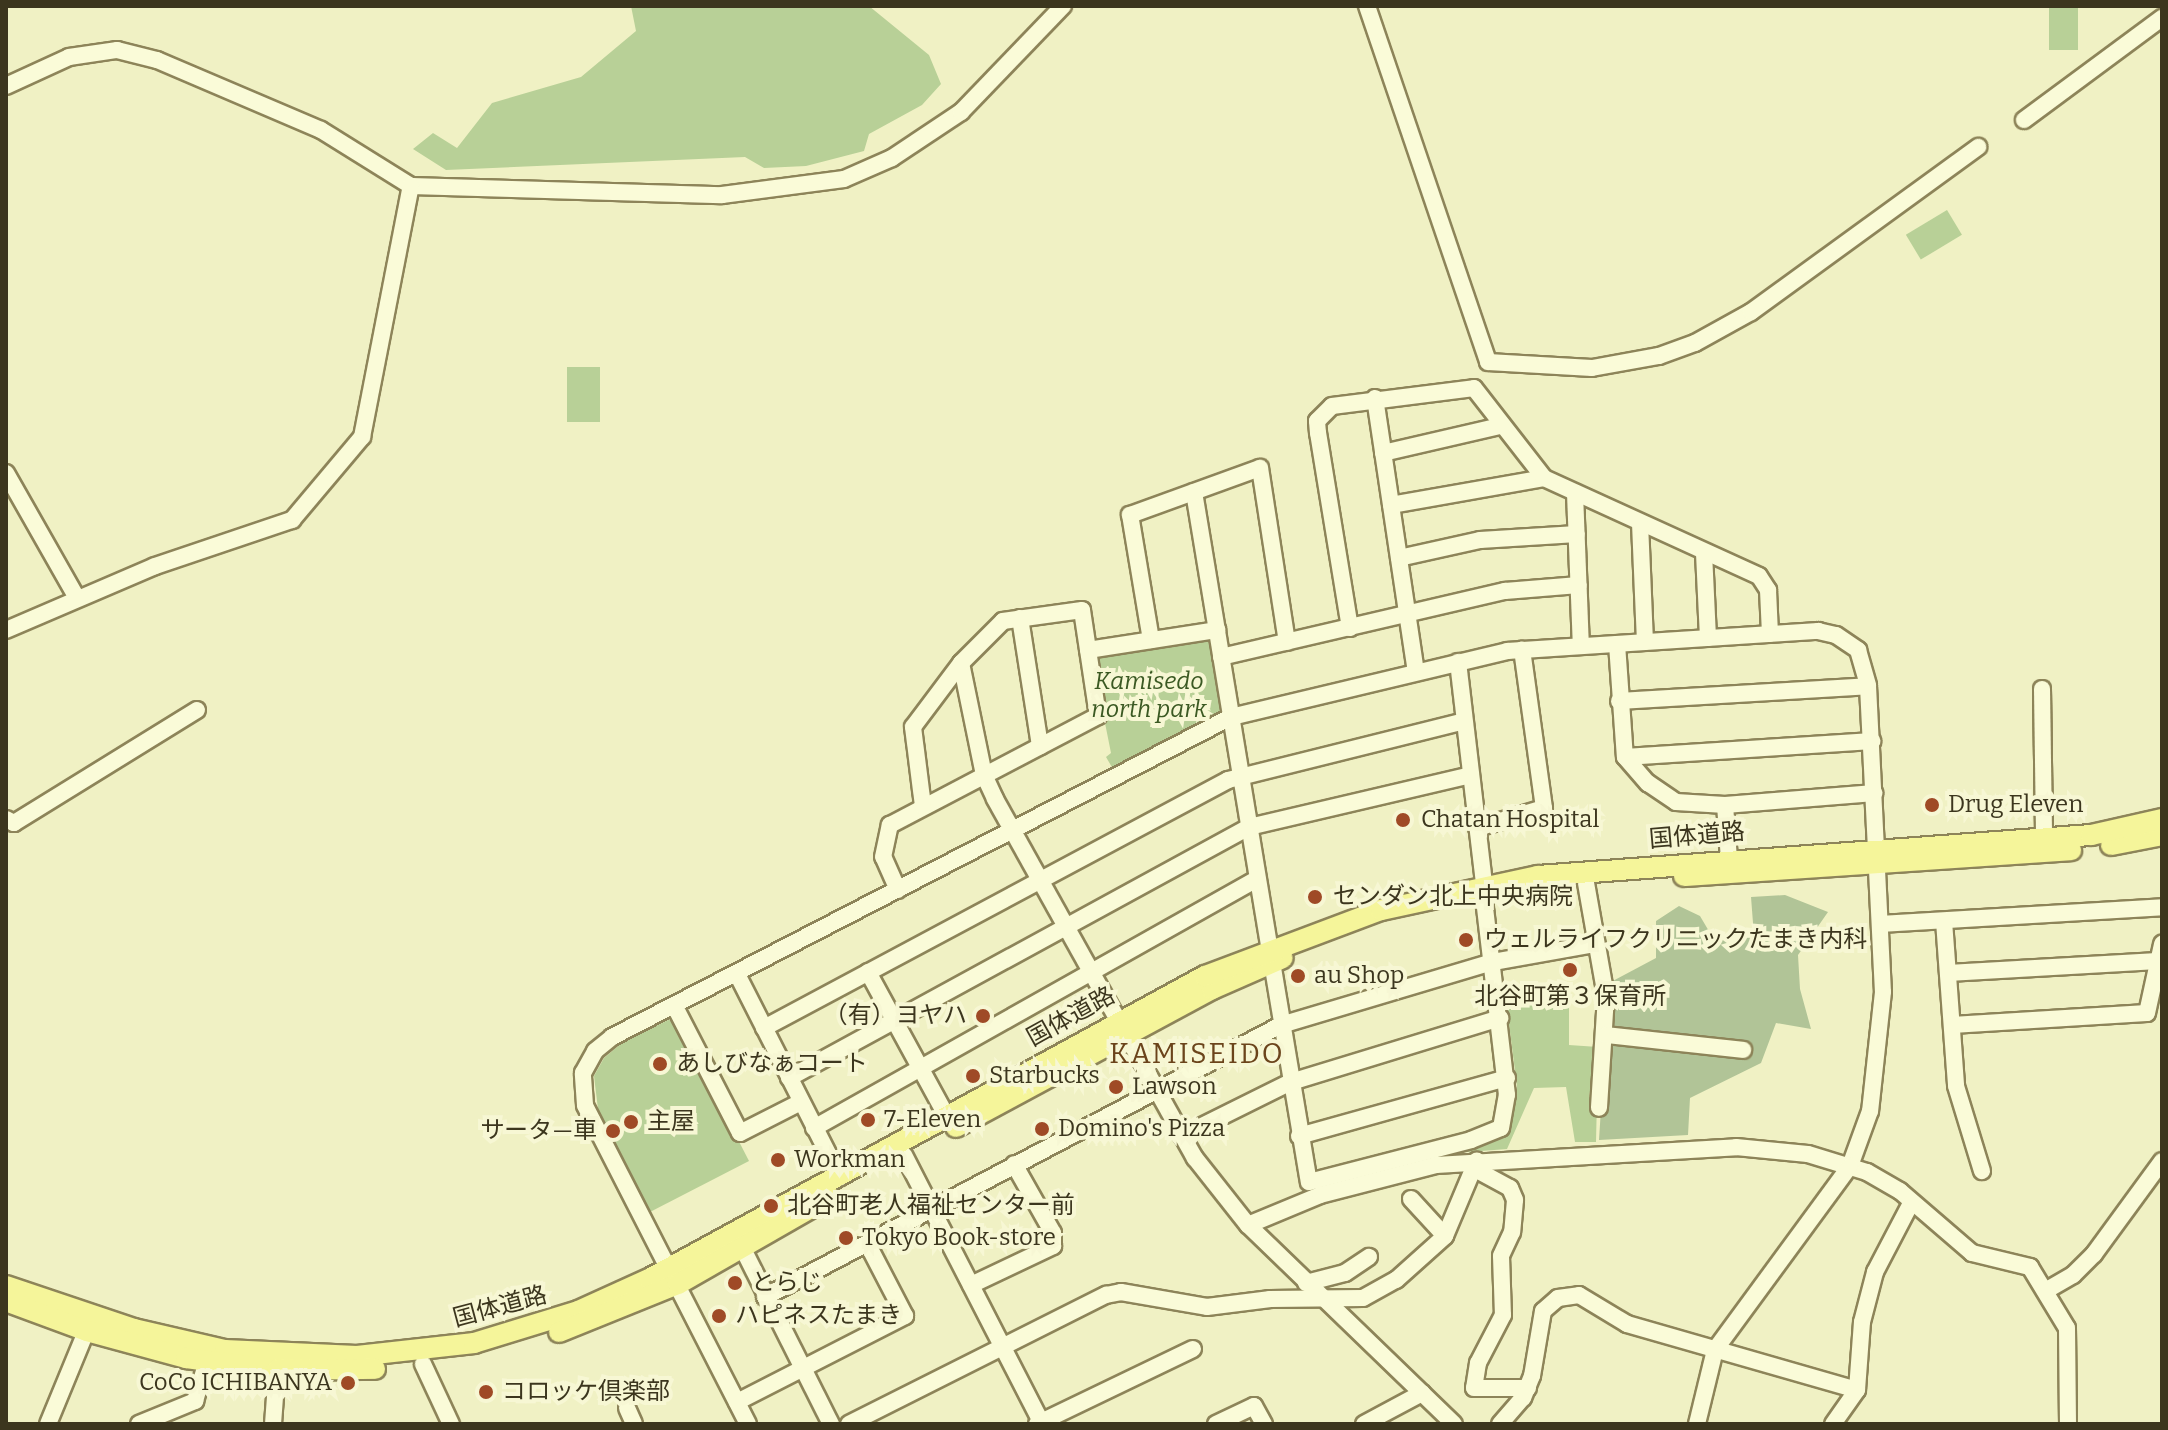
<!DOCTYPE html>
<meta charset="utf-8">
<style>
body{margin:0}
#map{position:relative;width:2168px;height:1430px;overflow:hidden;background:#f0f1c4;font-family:Bitter,"Noto Sans JP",serif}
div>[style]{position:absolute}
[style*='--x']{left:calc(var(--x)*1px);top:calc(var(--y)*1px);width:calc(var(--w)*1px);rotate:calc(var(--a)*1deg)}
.green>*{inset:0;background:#b8d097;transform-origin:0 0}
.cemetery>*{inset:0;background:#b1c497}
.roads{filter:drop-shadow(2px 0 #8d8459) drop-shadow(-2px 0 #8d8459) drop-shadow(0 2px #8d8459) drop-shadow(0 -2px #8d8459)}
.minor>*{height:16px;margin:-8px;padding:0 8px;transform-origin:8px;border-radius:8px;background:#fafbd8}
.major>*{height:20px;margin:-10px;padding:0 10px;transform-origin:10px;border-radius:10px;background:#f5f59a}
.dots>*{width:22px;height:22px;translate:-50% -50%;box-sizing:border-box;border:4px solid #f7f7d4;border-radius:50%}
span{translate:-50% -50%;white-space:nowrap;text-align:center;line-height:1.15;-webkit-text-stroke:8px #f7f7d4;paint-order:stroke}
.park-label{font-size:24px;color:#3b5923;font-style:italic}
.poi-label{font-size:24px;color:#3c361e}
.left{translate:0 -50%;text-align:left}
.right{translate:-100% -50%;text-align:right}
.street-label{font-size:24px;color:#3c361e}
.quarter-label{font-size:28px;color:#6b441b;letter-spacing:2px}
.frame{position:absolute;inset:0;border:8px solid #3c361e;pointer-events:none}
</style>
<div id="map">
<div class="green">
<div style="clip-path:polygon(631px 6px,869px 6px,929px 55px,941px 84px,922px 105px,869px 134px,864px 151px,806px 166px,764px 168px,745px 157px,446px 170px,413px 149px,433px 133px,457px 148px,492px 103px,581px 77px,636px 31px)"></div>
<div style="left:2049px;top:6px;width:29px;height:44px"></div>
<div style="left:1947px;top:210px;width:29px;height:48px;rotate:59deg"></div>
<div style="left:567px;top:367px;width:33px;height:55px"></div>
<div style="clip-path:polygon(1215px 633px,1226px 708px,1222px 716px,1113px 769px,1106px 757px,1111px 753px,1091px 653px)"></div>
<div style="clip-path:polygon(1569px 996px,1569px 1045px,1598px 1047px,1589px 1097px,1597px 1099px,1596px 1142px,1575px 1142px,1566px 1087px,1534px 1088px,1507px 1149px,1468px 1152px,1468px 1145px,1505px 1132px,1513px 1106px,1517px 1086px,1507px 1009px)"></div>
<div style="clip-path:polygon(668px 1020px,677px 1021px,749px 1161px,650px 1212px,598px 1109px,594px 1076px,604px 1058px,623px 1042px)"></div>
</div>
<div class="cemetery">
<div style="clip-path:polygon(1785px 895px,1828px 912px,1798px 955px,1800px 989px,1811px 1029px,1776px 1023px,1761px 1063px,1690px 1098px,1688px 1135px,1599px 1140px,1609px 983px,1656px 958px,1656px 921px,1679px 906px,1700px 916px,1713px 938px,1754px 936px,1751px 897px)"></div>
</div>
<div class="roads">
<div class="minor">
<div style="--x:1367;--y:6;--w:376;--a:71.2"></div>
<div style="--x:1488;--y:362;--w:104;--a:3.3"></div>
<div style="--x:1592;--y:368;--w:68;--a:-10.2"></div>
<div style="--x:1659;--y:356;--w:38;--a:-20"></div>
<div style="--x:1695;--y:343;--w:64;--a:-29"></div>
<div style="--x:1751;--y:312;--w:281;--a:-36"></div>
<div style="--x:6;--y:86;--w:69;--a:-24.7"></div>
<div style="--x:69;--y:57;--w:49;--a:-8.3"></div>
<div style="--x:117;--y:50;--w:41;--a:14"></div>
<div style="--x:157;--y:60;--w:178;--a:23.1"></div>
<div style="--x:321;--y:130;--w:106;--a:31.9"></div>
<div style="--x:411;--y:186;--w:311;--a:1.7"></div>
<div style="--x:722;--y:195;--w:123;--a:-7.5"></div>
<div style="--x:844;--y:179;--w:52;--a:-23.6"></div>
<div style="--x:892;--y:158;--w:83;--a:-33.7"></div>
<div style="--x:961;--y:112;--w:147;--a:-46.1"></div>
<div style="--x:2024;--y:120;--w:172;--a:-36.5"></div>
<div style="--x:1375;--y:398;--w:277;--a:81.5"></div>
<div style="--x:1383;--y:453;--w:120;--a:-13"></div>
<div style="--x:6;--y:473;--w:144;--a:60.4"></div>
<div style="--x:1194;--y:492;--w:463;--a:80.6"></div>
<div style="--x:1575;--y:493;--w:153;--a:87.8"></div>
<div style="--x:1391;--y:505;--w:155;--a:-10"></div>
<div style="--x:1544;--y:478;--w:236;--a:24.5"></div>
<div style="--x:1759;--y:576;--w:17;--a:57"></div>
<div style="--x:1768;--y:590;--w:44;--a:87.4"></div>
<div style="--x:1640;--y:523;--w:119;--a:87.6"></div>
<div style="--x:1704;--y:553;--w:85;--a:87.3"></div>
<div style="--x:1399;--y:558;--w:83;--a:-12.5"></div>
<div style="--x:1480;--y:540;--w:97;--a:-3.5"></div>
<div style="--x:1020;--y:618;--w:130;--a:81.1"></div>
<div style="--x:1350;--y:628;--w:198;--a:-99.3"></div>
<div style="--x:1318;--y:433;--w:12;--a:-95"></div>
<div style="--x:1317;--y:421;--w:21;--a:-45"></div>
<div style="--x:1332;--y:406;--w:143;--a:-7.2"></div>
<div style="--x:1474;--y:388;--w:114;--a:52.1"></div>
<div style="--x:6;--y:630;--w:162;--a:-23.2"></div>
<div style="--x:155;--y:566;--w:145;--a:-18.6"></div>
<div style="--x:292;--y:520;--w:109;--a:-49.9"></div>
<div style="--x:362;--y:437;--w:256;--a:-79"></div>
<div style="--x:1151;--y:640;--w:127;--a:-99.5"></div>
<div style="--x:1130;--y:515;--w:138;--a:-19.9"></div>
<div style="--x:1260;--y:468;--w:176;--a:81.2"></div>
<div style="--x:1617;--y:644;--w:113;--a:86"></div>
<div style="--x:1625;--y:757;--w:35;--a:49"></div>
<div style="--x:1648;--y:783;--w:34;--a:34"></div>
<div style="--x:1676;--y:802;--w:49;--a:3.5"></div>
<div style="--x:1725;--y:805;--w:150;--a:-4.6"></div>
<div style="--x:1088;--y:650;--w:131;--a:-8.8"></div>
<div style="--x:1221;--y:657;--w:292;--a:-13.1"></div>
<div style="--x:1505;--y:591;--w:74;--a:-4.6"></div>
<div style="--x:1458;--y:662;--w:225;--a:83.3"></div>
<div style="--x:961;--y:663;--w:114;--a:78.4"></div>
<div style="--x:984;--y:775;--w:26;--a:65"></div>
<div style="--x:995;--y:799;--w:411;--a:60.9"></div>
<div style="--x:1195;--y:1158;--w:85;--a:51.7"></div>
<div style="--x:1248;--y:1225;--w:286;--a:44"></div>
<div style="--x:2042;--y:689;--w:150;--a:89.2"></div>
<div style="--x:1619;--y:701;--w:249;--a:-3.4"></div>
<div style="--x:1625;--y:757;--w:248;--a:-3.7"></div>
<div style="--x:1725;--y:805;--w:54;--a:85.8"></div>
<div style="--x:6;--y:819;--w:9;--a:27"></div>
<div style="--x:14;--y:823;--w:215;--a:-31.7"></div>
<div style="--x:1477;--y:828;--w:70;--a:-16.6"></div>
<div style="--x:1544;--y:808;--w:160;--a:-97.9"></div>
<div style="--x:1586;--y:883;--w:115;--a:80"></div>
<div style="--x:1606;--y:996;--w:112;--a:93.6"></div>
<div style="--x:898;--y:890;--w:36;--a:-114"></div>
<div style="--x:883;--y:857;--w:33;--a:-78"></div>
<div style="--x:890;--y:825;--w:235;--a:-27.7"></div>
<div style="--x:1098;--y:716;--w:107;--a:-98.6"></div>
<div style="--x:1082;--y:610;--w:80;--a:172.1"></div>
<div style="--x:1003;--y:621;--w:59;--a:135"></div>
<div style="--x:961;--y:663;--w:80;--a:126.9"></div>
<div style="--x:913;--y:727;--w:80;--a:82.8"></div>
<div style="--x:1944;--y:921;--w:165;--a:85.8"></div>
<div style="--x:1956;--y:1086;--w:89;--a:73"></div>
<div style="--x:1880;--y:924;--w:283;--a:-3.4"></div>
<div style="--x:1272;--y:962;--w:223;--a:80.5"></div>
<div style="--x:1309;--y:1182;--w:167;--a:-14.5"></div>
<div style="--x:1471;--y:1140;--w:32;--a:-22"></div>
<div style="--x:1501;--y:1128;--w:34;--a:-80"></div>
<div style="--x:1507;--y:1095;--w:198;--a:-96.7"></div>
<div style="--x:868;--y:972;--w:165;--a:61.4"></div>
<div style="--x:1948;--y:973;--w:210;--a:-3.3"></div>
<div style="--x:737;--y:974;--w:228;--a:63.1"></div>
<div style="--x:674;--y:1005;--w:144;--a:62.7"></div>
<div style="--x:740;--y:1133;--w:68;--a:-26.9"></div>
<div style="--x:1952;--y:1025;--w:195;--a:-3.5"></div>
<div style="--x:2147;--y:1013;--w:71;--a:-77.7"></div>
<div style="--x:764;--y:1028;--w:526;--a:-28.12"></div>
<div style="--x:1228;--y:780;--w:243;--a:-14"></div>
<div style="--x:1606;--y:1035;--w:138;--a:6.2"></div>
<div style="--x:789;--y:1078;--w:524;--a:-28.62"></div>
<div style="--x:1249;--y:827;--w:227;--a:-13.2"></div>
<div style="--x:814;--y:1128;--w:508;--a:-29.34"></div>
<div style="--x:1182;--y:1136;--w:122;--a:-26.4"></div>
<div style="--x:1291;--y:1082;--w:219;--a:-17"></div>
<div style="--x:1299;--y:1136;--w:216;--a:-15.6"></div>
<div style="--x:904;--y:1155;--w:302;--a:62.8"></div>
<div style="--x:1473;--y:1168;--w:42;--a:28.4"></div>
<div style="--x:1510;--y:1188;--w:13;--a:67"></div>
<div style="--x:1515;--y:1200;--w:32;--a:95"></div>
<div style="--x:1512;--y:1232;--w:26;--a:115"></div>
<div style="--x:1501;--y:1256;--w:59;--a:88.1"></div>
<div style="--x:1503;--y:1315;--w:54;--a:117.5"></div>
<div style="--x:1478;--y:1363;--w:25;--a:99"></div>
<div style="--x:1474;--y:1388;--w:54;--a:0"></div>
<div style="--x:1411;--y:1199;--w:50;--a:47.4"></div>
<div style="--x:1248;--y:1225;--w:78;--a:-22.6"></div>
<div style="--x:1320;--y:1195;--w:120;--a:-14.5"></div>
<div style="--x:1436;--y:1165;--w:301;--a:-3.4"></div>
<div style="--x:1736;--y:1147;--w:72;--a:5.6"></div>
<div style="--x:1808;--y:1154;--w:62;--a:17"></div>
<div style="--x:1867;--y:1172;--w:38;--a:30"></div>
<div style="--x:1900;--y:1191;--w:95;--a:40.7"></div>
<div style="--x:1972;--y:1253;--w:60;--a:13.6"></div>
<div style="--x:2030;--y:1267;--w:71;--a:58.8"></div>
<div style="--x:2067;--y:1328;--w:96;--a:89.4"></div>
<div style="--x:742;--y:1247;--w:198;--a:63.3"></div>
<div style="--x:1306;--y:1283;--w:40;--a:-14.4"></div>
<div style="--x:1345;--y:1273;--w:29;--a:-34"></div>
<div style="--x:971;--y:1285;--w:91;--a:-25.4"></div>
<div style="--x:1053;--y:1246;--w:13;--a:-90"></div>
<div style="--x:1053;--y:1233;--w:79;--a:-119.5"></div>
<div style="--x:2047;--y:1290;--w:30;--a:-30"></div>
<div style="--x:2073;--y:1275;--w:30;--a:-45"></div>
<div style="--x:2094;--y:1254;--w:115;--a:-53.8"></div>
<div style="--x:765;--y:1297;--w:583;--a:-27.8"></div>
<div style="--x:1281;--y:1025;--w:221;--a:-16.6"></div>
<div style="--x:1493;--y:962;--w:104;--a:-10"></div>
<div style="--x:423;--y:1364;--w:66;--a:65"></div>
<div style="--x:737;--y:1402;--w:189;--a:-27.1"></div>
<div style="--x:905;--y:1316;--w:82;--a:-117.5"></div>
<div style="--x:627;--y:1408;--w:17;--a:66"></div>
<div style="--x:48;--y:1424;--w:110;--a:-67.6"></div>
<div style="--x:139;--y:1424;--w:61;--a:-22.3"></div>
<div style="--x:195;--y:1401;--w:42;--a:-73.3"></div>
<div style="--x:273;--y:1424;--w:54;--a:-85.8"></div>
<div style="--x:748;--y:1424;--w:358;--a:-117.1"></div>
<div style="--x:585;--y:1105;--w:32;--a:-94"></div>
<div style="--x:583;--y:1073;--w:25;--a:-61"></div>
<div style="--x:595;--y:1051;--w:22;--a:-39"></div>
<div style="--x:612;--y:1037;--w:697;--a:-27.34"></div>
<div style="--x:1231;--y:717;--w:284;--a:-13.4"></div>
<div style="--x:1507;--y:651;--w:312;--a:-3.7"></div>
<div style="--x:1818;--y:631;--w:18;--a:13"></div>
<div style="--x:1836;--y:635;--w:27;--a:34"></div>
<div style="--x:1858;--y:650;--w:37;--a:74"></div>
<div style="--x:1868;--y:686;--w:306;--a:87.2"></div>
<div style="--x:1883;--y:992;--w:120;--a:96.2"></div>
<div style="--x:1870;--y:1111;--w:59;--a:110"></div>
<div style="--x:1850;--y:1166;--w:228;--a:126.3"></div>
<div style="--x:1715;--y:1350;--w:76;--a:103.7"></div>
<div style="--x:849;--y:1424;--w:288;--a:-26.7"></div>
<div style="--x:1106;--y:1295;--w:15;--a:-11"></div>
<div style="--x:1121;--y:1292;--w:87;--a:9.9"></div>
<div style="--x:1207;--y:1307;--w:64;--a:-7.2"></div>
<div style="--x:1270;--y:1299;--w:93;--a:-0.6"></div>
<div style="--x:1363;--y:1298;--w:38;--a:-29"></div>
<div style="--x:1396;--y:1280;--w:66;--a:-41.9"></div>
<div style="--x:1445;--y:1236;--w:82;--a:-67.2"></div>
<div style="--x:1037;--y:1424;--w:173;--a:-25.7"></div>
<div style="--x:1216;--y:1424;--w:42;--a:-25.3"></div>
<div style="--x:1254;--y:1406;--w:21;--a:61"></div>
<div style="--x:1364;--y:1424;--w:66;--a:-28.1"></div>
<div style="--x:1500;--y:1424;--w:35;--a:-49"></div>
<div style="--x:1523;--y:1398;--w:24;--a:-68"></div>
<div style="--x:1532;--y:1376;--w:66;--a:-80.4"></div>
<div style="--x:1543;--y:1311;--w:20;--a:-41"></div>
<div style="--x:1558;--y:1298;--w:21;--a:-8"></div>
<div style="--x:1579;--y:1295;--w:56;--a:31.1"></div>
<div style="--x:1627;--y:1324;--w:239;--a:16"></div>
<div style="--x:1833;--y:1424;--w:42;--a:-54.8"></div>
<div style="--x:1857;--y:1390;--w:68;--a:-85.8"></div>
<div style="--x:1862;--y:1322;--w:52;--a:-75.4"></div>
<div style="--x:1875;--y:1272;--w:78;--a:-62.4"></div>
</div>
<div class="major">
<div style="--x:2111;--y:845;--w:52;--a:-11.1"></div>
<div style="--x:1684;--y:876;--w:388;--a:-3.8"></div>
<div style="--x:956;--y:1127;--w:291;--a:-28.3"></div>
<div style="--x:1212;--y:989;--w:77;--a:-23.6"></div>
<div style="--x:6;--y:1286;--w:135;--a:18.6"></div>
<div style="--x:134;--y:1329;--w:93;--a:13"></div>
<div style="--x:225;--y:1350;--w:132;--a:2.6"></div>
<div style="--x:357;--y:1356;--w:118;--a:-6.3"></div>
<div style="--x:474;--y:1343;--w:109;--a:-17.1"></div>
<div style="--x:578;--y:1311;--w:78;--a:-24.3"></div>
<div style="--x:649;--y:1279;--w:633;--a:-28.59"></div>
<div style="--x:1205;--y:976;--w:188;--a:-20.6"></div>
<div style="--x:1381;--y:910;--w:161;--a:-12.2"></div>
<div style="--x:1538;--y:876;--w:555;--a:-4.24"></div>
<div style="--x:2091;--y:835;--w:73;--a:-12.7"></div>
<div style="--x:6;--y:1301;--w:86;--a:20.3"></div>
<div style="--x:87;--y:1331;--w:103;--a:15.3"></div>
<div style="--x:186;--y:1358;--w:92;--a:7.5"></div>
<div style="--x:277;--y:1370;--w:98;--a:-0.6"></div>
<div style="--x:559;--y:1332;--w:128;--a:-22"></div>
<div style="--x:678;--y:1284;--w:175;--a:-29.8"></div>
</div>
</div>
<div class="dots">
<div style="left:1932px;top:805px;background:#9f4a26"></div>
<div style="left:1403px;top:820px;background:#9f4a26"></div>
<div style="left:1315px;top:897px;background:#9f4a26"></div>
<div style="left:1466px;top:940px;background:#9f4a26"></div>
<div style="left:1570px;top:970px;background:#9f4a26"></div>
<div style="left:1298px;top:976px;background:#9f4a26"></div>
<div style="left:983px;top:1016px;background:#9f4a26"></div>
<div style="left:660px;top:1064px;background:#9f4a26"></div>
<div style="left:973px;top:1076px;background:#9f4a26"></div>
<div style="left:1116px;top:1087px;background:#9f4a26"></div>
<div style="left:868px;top:1120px;background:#9f4a26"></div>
<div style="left:631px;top:1122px;background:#9f4a26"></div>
<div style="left:1042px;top:1129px;background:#9f4a26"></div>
<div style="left:613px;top:1131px;background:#9f4a26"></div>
<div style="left:778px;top:1160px;background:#9f4a26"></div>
<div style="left:771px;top:1206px;background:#9f4a26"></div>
<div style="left:846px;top:1238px;background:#9f4a26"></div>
<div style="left:735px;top:1283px;background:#9f4a26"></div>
<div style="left:719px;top:1316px;background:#9f4a26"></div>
<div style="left:348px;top:1383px;background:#9f4a26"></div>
<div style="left:486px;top:1392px;background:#9f4a26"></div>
</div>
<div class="park-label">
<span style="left:1149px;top:696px">Kamisedo<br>north park</span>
</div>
<div class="poi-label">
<span class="left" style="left:1948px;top:805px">Drug Eleven</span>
<span class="left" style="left:1421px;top:820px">Chatan Hospital</span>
<span class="left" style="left:1333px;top:897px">センダン北上中央病院</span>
<span class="left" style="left:1484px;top:940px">ウェルライフクリニックたまき内科</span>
<span class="left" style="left:1314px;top:976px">au Shop</span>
<span style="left:1570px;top:997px">北谷町第３保育所</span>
<span class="right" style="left:967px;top:1016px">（有）ヨヤハ</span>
<span class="left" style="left:676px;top:1064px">あしびなぁコート</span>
<span class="left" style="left:989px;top:1076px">Starbucks</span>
<span class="left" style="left:1132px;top:1087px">Lawson</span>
<span class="left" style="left:884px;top:1120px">7-Eleven</span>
<span class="left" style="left:647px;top:1122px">主屋</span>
<span class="left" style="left:1058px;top:1129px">Domino's Pizza</span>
<span class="right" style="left:597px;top:1131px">サータ―車</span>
<span class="left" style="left:794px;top:1160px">Workman</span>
<span class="left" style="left:787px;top:1206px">北谷町老人福祉センター前</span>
<span class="left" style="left:862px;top:1238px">Tokyo Book-store</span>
<span class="left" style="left:751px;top:1283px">とらじ</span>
<span class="left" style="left:735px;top:1316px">ハピネスたまき</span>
<span class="right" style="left:332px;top:1383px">CoCo ICHIBANYA</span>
<span class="left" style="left:502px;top:1392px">コロッケ倶楽部</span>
</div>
<div class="street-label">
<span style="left:1697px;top:836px;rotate:-5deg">国体道路</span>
<span style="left:1071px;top:1017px;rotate:-29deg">国体道路</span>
<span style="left:500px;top:1307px;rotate:-15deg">国体道路</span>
</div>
<div class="quarter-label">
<span style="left:1197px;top:1054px">KAMISEIDO</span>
</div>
<div class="frame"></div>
</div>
